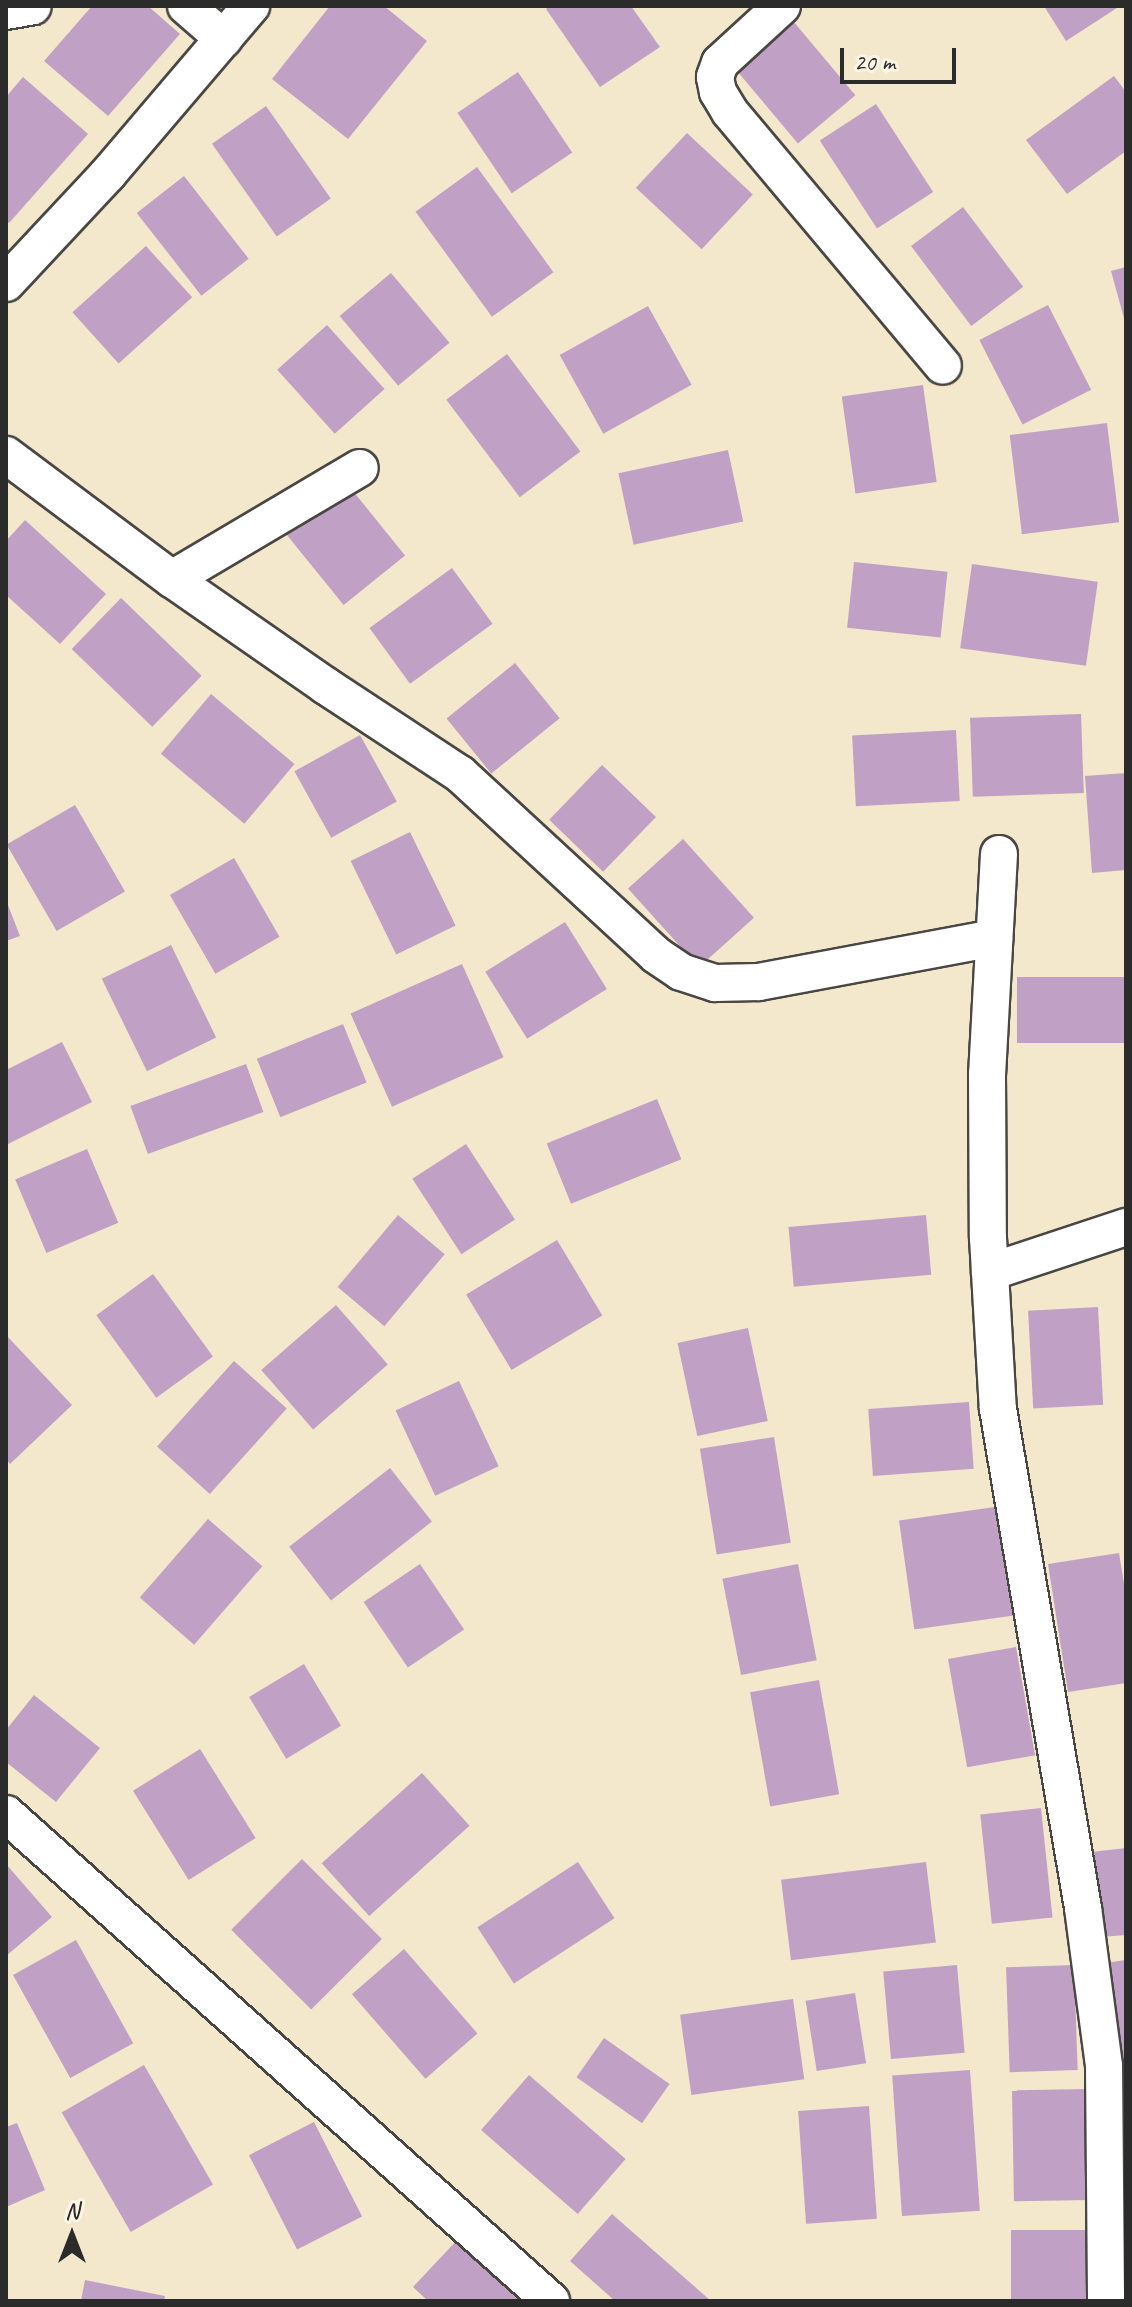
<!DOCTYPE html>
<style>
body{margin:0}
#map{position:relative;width:1132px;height:2307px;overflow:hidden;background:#f3e7cc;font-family:Caveat,sans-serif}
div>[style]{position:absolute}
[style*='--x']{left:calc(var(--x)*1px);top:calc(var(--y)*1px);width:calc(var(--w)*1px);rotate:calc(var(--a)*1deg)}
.building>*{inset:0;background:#c0a1c5;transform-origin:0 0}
.roads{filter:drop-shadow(2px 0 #494743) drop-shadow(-2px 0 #494743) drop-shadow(0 2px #494743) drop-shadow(0 -2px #494743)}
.street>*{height:36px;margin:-18px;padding:0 18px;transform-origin:18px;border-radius:18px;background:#fff}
span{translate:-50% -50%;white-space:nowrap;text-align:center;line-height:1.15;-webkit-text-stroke:6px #fcf5e5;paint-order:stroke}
.frame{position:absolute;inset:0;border:8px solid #2b2b2b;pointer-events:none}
.north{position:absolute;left:32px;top:2195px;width:80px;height:80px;-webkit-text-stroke:6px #fcf5e5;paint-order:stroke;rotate:0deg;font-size:22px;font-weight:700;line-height:32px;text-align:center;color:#2b2b2b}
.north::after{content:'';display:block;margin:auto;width:28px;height:36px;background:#2b2b2b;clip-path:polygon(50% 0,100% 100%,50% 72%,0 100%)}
.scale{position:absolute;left:840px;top:48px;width:116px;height:36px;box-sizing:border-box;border:4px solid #2b2b2b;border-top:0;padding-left:10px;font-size:24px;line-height:28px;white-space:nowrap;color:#2b2b2b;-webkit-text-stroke:6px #fcf5e5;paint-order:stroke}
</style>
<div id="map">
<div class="building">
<div style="clip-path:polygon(92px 6px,148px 6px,180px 34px,108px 116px,44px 61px)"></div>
<div style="clip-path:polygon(330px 6px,384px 6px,427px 41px,348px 139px,272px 79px)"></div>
<div style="clip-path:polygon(550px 6px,631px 6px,660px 47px,600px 87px,546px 9px)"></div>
<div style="clip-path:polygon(1044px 6px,1120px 6px,1066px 41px)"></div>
<div style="left:793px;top:21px;width:97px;height:75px;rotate:50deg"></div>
<div style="left:518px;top:72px;width:97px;height:73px;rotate:56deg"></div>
<div style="clip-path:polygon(1114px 76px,1126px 92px,1126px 151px,1067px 194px,1026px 140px)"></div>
<div style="clip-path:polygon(23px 77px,88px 134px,9px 223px,6px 221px,6px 97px)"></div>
<div style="left:876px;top:104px;width:105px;height:67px;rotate:57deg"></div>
<div style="left:266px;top:106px;width:113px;height:66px;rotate:55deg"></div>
<div style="left:687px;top:133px;width:90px;height:75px;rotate:43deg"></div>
<div style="left:477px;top:167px;width:130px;height:76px;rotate:54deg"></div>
<div style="left:184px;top:176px;width:105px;height:60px;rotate:52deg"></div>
<div style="left:963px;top:207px;width:100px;height:65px;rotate:53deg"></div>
<div style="left:146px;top:246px;width:69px;height:99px;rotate:48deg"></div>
<div style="clip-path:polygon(1126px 267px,1126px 322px,1125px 322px,1111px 271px)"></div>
<div style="left:391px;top:273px;width:91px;height:67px;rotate:50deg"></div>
<div style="left:1048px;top:305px;width:95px;height:77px;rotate:63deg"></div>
<div style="left:648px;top:306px;width:90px;height:101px;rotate:61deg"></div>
<div style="left:327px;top:325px;width:86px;height:67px;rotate:48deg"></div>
<div style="left:507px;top:354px;width:122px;height:76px;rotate:53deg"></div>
<div style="left:923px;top:385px;width:98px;height:82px;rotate:82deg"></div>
<div style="left:1107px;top:423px;width:100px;height:98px;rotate:83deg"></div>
<div style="left:728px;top:450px;width:73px;height:112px;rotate:78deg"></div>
<div style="left:344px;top:480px;width:97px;height:79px;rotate:51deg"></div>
<div style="clip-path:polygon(25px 520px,106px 594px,60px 644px,6px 595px,6px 541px)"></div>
<div style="left:854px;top:562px;width:94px;height:66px;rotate:6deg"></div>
<div style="left:972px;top:564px;width:127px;height:85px;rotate:8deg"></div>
<div style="left:452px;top:568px;width:69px;height:102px;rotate:54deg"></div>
<div style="left:121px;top:598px;width:112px;height:71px;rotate:44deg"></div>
<div style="left:515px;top:663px;width:71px;height:88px;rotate:51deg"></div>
<div style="left:211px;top:694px;width:109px;height:78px;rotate:40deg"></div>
<div style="left:1081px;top:714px;width:79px;height:111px;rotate:88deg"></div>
<div style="left:956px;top:730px;width:71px;height:104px;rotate:87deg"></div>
<div style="left:360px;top:735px;width:76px;height:75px;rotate:61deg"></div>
<div style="left:602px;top:765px;width:75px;height:76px;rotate:44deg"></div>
<div style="clip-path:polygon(1126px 773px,1126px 870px,1092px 873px,1085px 776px)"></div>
<div style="left:75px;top:805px;width:100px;height:79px;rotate:60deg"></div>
<div style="left:410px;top:832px;width:104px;height:66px;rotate:64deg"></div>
<div style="left:683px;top:839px;width:106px;height:74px;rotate:48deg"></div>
<div style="left:234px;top:858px;width:91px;height:74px;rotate:60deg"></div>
<div style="clip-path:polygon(6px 900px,20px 936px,6px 941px)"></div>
<div style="left:565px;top:922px;width:79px;height:94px;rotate:58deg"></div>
<div style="left:171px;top:945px;width:103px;height:77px;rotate:64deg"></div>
<div style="left:462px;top:964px;width:102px;height:122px;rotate:66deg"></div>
<div style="left:1126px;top:977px;width:66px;height:109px;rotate:90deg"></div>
<div style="left:343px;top:1024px;width:63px;height:93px;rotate:68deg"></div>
<div style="clip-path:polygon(62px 1042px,92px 1102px,6px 1145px,6px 1070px)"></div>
<div style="left:246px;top:1064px;width:51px;height:123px;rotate:70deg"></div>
<div style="left:657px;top:1099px;width:65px;height:119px;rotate:68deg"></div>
<div style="left:466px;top:1144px;width:90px;height:64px;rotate:57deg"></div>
<div style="left:87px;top:1149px;width:80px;height:78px;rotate:67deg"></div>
<div style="left:398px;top:1215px;width:61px;height:94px;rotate:40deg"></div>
<div style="left:926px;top:1215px;width:60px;height:138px;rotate:85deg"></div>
<div style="left:557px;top:1240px;width:88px;height:106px;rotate:59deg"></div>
<div style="left:153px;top:1274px;width:102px;height:70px;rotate:54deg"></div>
<div style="left:336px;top:1305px;width:79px;height:99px;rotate:49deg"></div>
<div style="left:1098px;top:1307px;width:98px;height:70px;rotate:87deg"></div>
<div style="left:748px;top:1328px;width:95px;height:72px;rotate:78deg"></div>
<div style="clip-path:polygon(6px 1335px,72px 1405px,10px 1464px,6px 1459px)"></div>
<div style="left:234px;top:1361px;width:71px;height:115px;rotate:42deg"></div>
<div style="left:459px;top:1381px;width:94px;height:70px;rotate:65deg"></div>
<div style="left:969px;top:1402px;width:67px;height:101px;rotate:86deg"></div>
<div style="left:774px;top:1437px;width:107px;height:75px;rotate:81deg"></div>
<div style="left:390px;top:1468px;width:68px;height:128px;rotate:52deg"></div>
<div style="left:1002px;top:1506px;width:110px;height:104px;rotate:82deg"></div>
<div style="left:208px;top:1519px;width:72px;height:104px;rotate:41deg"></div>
<div style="clip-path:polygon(1119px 1553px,1126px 1596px,1126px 1683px,1068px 1692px,1048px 1564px)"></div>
<div style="left:420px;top:1564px;width:79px;height:68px;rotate:56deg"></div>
<div style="left:798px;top:1564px;width:98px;height:77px;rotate:79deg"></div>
<div style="left:1016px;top:1647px;width:110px;height:69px;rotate:80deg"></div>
<div style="left:304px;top:1664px;width:72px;height:64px;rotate:59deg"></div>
<div style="left:819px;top:1680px;width:116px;height:70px;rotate:80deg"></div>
<div style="clip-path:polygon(34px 1695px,100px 1748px,56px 1802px,6px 1762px,6px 1730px)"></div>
<div style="left:200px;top:1749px;width:105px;height:79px;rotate:58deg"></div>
<div style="left:422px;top:1773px;width:71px;height:135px;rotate:48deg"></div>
<div style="left:1041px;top:1808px;width:110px;height:61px;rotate:84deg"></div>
<div style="clip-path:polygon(1126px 1848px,1126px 1935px,1100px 1937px,1091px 1852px)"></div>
<div style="left:302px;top:1859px;width:113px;height:100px;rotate:45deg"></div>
<div style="left:578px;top:1862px;width:67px;height:120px;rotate:57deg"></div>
<div style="left:926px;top:1862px;width:81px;height:146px;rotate:83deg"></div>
<div style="clip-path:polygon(6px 1864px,52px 1917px,6px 1956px)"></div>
<div style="left:76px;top:1940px;width:118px;height:72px;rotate:61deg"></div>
<div style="left:404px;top:1949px;width:112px;height:69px;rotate:49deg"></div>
<div style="clip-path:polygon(1126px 1960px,1126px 2064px,1117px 2065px,1105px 1963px)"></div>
<div style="left:957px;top:1965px;width:88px;height:74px;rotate:85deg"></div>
<div style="left:1074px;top:1965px;width:105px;height:68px;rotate:88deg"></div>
<div style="left:855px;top:1993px;width:71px;height:50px;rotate:81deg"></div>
<div style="left:793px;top:1999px;width:81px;height:114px;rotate:82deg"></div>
<div style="left:604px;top:2038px;width:80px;height:48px;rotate:35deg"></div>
<div style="left:144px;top:2065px;width:138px;height:95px;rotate:60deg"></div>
<div style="left:970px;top:2070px;width:141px;height:78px;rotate:86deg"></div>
<div style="left:529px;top:2075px;width:128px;height:73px;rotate:41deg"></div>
<div style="clip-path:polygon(1120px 2077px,1126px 2077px,1126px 2177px,1122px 2177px)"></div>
<div style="left:1087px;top:2089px;width:111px;height:75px;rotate:89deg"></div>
<div style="left:869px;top:2106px;width:113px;height:71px;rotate:86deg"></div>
<div style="left:314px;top:2122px;width:106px;height:73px;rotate:63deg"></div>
<div style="clip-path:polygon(17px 2123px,45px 2190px,6px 2207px,6px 2127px)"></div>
<div style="left:1121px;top:2207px;width:5px;height:94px"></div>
<div style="clip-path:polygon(612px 2214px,711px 2301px,615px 2301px,570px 2261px)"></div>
<div style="left:1011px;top:2230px;width:76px;height:71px"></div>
<div style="clip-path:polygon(459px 2238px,526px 2301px,428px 2301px,413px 2287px)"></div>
<div style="clip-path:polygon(85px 2280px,165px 2296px,164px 2301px,81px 2301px)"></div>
</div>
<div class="roads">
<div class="street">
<div style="--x:186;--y:6;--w:50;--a:41"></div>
<div style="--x:782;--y:6;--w:84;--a:137.4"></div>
<div style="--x:720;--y:63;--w:15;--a:110"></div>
<div style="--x:715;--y:77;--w:15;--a:79"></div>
<div style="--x:718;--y:92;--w:23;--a:59"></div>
<div style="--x:730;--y:112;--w:331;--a:50"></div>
<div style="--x:6;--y:11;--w:27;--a:-10"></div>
<div style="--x:6;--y:283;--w:149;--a:-46.9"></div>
<div style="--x:108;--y:174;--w:221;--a:-49.6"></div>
<div style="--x:6;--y:455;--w:207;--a:36.8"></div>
<div style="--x:172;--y:579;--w:188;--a:34.8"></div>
<div style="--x:326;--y:686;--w:160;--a:33.3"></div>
<div style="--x:460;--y:774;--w:267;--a:42.7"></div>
<div style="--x:656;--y:955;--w:30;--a:34"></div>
<div style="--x:681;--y:972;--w:36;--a:18"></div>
<div style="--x:715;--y:983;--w:44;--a:-1.3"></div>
<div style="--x:759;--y:982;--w:239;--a:-10.6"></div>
<div style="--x:172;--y:579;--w:218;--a:-30.6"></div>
<div style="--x:999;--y:854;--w:220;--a:93.1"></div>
<div style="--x:987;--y:1074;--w:164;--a:89.7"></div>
<div style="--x:988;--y:1238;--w:171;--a:86.7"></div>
<div style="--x:998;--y:1409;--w:506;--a:80.33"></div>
<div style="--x:1083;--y:1908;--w:159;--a:82.4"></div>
<div style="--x:1104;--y:2066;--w:235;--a:89.5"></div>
<div style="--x:990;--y:1272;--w:143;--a:-18.3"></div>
<div style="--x:6;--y:1814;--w:731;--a:41.78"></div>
</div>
</div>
<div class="frame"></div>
<div class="north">N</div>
<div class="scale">20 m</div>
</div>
